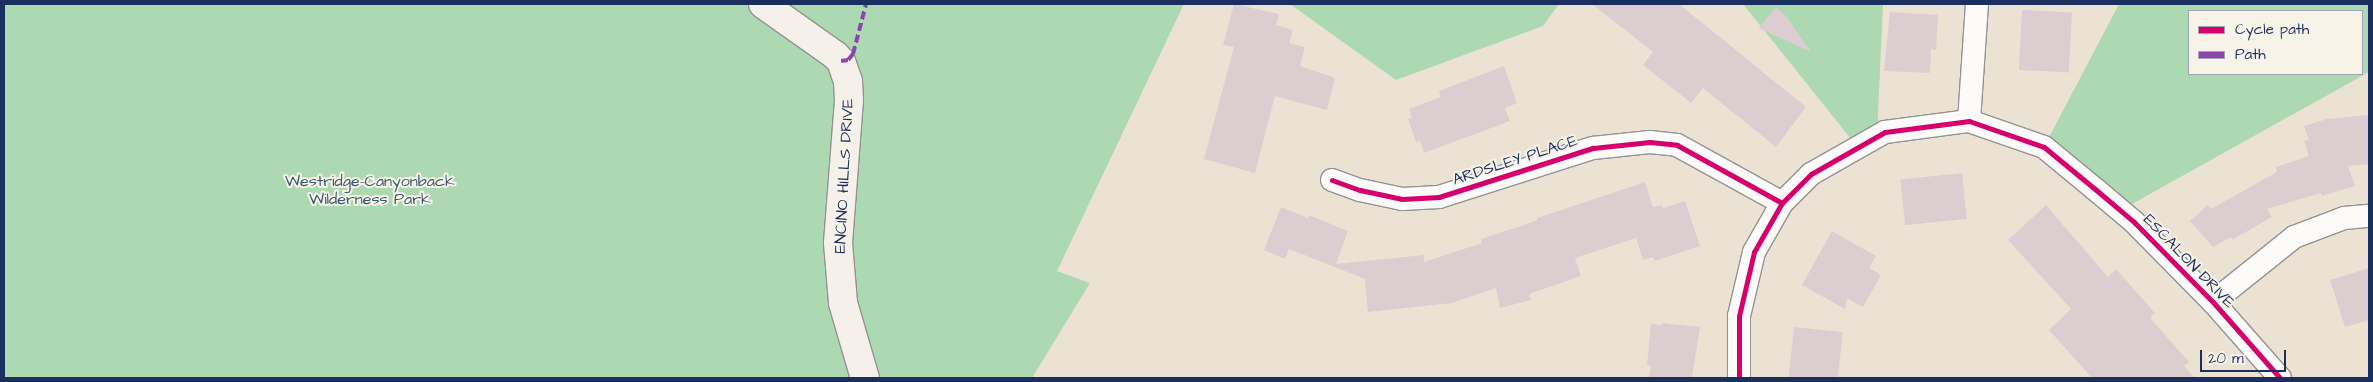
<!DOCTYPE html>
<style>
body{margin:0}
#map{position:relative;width:2373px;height:382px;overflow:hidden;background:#ebe2d4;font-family:"Architects Daughter",sans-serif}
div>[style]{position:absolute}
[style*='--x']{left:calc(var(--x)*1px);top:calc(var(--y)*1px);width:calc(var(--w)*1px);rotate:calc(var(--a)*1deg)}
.green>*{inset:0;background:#add9b2}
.building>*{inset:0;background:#dcced0;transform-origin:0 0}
.roads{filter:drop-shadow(1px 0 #949293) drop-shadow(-1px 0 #949293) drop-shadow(0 1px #949293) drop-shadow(0 -1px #949293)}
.street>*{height:22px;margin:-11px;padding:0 11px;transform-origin:11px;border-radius:11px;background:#fcfbf9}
.secondary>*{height:28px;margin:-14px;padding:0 14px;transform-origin:14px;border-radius:14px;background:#f5f0ea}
.quiet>*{height:4px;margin-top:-2px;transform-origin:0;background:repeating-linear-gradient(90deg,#8e44ad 0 8px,transparent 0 12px)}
.cycleway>*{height:5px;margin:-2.5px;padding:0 2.5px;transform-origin:2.5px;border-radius:2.5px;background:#d6006c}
span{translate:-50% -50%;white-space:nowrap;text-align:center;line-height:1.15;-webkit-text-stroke:4px #f7f3e8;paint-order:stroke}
.street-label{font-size:16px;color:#1b2f5e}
.park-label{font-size:16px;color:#33586c}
.frame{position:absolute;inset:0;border:5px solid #1b2f5e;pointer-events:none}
.legend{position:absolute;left:2188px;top:10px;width:175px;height:65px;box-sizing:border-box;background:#f7f3e8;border:1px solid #9fa5b1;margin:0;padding:6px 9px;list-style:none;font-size:15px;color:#1b2f5e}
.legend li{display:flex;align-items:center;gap:10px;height:25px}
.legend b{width:25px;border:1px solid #9fa5b1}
.scale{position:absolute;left:2200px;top:350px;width:86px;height:22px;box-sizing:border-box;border:2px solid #1b2f5e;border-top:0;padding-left:6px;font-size:15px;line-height:18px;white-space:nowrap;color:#1b2f5e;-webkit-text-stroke:4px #f7f3e8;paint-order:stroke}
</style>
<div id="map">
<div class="green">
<div style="clip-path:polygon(4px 4px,1184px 4px,1057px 271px,1090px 283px,1032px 378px,4px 378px)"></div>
<div style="clip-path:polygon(1290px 4px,1559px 4px,1543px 26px,1396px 80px)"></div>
<div style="clip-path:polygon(1743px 4px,1883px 4px,1877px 135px,1855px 144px)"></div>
<div style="clip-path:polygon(evenodd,2119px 4px,2369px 4px,2369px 72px,2123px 209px,2046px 143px,2119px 4px,2189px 11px,2362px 11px,2362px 74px,2189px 74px,2189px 11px)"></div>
</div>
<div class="building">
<div style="clip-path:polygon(1234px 4px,1279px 14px,1276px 25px,1293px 30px,1289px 43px,1305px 47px,1300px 66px,1335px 78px,1327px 110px,1275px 96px,1255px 173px,1204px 159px,1234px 47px,1223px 45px)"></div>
<div style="clip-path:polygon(1592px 4px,1679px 4px,1806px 107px,1776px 147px,1703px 88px,1691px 103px,1643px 65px,1653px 52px)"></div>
<div style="clip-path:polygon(1776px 7px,1786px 16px,1811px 52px,1759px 28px)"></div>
<div style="left:2022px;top:10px;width:50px;height:60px;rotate:3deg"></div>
<div style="clip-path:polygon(1890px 12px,1938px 15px,1936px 50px,1931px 49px,1930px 73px,1884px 71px)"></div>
<div style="clip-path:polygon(1504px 66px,1517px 103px,1505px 108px,1510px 121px,1424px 153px,1420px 141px,1416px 142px,1408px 119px,1412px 118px,1409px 109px,1441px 97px,1439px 91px)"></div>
<div style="clip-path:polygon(2369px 115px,2369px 164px,2348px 166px,2355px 186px,2322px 196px,2321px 193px,2267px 209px,2272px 217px,2232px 240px,2231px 237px,2213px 247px,2190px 221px,2208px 205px,2211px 209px,2277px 172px,2276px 167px,2309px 156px,2304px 141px,2309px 140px,2304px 126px,2327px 119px)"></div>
<div style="left:1962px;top:173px;width:46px;height:62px;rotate:84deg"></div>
<div style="clip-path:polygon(1645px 182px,1653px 207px,1662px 205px,1663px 208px,1685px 201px,1700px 246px,1655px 261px,1653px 257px,1643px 260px,1636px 238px,1575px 258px,1581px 276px,1529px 294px,1531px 300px,1500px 308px,1496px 288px,1452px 303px,1368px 312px,1365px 279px,1289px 249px,1285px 259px,1264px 250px,1281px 207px,1308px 218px,1309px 215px,1348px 231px,1336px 264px,1424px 255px,1424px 262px,1482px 243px,1481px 239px,1524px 225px,1537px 220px,1537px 218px)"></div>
<div style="clip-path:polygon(2046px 205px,2108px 277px,2116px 269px,2155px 313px,2150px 318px,2189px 362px,2184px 366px,2195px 378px,2092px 378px,2049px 330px,2071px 309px,2008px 240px)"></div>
<div style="clip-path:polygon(1832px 231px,1876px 256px,1869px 268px,1881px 275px,1863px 307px,1847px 298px,1845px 309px,1802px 285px)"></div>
<div style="clip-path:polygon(2369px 268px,2369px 320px,2345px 327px,2330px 280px)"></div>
<div style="clip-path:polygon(1662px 323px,1700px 327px,1692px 378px,1649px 378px,1651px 366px,1647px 365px,1651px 324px,1662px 325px)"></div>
<div style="left:1794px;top:327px;width:49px;height:51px;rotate:6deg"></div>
</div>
<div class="roads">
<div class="street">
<div style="--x:1969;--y:121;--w:117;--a:-86.1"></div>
<div style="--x:1332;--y:180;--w:30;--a:20"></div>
<div style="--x:1360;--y:190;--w:43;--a:12.1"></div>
<div style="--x:1402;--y:199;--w:37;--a:-3"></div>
<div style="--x:1439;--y:197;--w:162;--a:-17.7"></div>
<div style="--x:1593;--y:148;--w:57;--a:-6"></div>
<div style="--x:1650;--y:142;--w:27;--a:6"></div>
<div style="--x:1677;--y:145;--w:120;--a:28.9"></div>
<div style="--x:2213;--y:302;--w:104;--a:-38.7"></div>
<div style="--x:2294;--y:237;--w:53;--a:-20.8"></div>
<div style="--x:2344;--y:218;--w:25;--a:-5"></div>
<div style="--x:1739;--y:378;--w:62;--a:-90"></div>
<div style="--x:1739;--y:316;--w:66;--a:-76.8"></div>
<div style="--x:1754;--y:252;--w:56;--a:-60.3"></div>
<div style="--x:1782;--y:203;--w:41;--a:-45"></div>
<div style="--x:1811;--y:174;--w:85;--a:-29.6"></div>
<div style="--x:1885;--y:132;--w:85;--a:-7.5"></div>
<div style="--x:1969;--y:121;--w:79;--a:19.1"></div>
<div style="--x:2044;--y:147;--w:66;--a:39.5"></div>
<div style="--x:2095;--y:189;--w:51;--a:40.2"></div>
<div style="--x:2134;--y:222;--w:112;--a:45.4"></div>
<div style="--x:2213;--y:302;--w:101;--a:48.6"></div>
</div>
<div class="secondary">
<div style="--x:763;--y:4;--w:88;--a:35.3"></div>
<div style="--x:835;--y:55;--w:8;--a:45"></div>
<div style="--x:841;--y:61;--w:21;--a:71"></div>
<div style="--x:848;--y:81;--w:19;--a:87"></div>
<div style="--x:849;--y:100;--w:143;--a:94.4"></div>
<div style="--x:838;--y:243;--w:60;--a:85.2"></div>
<div style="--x:843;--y:303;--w:78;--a:73.7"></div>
</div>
</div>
<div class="quiet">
<div style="--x:841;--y:61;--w:7;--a:-8"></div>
<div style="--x:848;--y:60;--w:8;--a:-50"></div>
<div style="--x:853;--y:54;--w:52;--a:-75.4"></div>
</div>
<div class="cycleway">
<div style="--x:1332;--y:180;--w:30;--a:20"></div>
<div style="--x:1360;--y:190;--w:43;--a:12.1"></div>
<div style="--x:1402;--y:199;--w:37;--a:-3"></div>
<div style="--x:1439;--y:197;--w:162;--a:-17.7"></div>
<div style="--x:1593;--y:148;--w:57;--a:-6"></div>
<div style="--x:1650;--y:142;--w:27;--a:6"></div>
<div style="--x:1677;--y:145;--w:120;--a:28.9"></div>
<div style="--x:1739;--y:378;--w:62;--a:-90"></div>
<div style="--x:1739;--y:316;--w:66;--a:-76.8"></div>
<div style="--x:1754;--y:252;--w:56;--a:-60.3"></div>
<div style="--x:1782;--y:203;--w:41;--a:-45"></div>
<div style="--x:1811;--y:174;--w:85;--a:-29.6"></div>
<div style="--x:1885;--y:132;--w:85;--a:-7.5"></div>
<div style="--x:1969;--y:121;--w:79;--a:19.1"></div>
<div style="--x:2044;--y:147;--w:66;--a:39.5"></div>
<div style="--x:2095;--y:189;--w:51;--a:40.2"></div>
<div style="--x:2134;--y:222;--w:112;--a:45.4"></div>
<div style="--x:2213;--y:302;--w:101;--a:48.6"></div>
</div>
<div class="street-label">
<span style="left:1515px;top:160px;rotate:-18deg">ARDSLEY PLACE</span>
<span style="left:844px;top:176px;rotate:-87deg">ENCINO HILLS DRIVE</span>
<span style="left:2189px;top:261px;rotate:46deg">ESCALON DRIVE</span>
</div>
<div class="park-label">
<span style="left:370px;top:190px">Westridge-Canyonback<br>Wilderness Park</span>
</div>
<div class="frame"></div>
<ul class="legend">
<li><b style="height:6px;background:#d6006c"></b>Cycle path</li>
<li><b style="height:6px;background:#8e44ad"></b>Path</li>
</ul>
<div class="scale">20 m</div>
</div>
